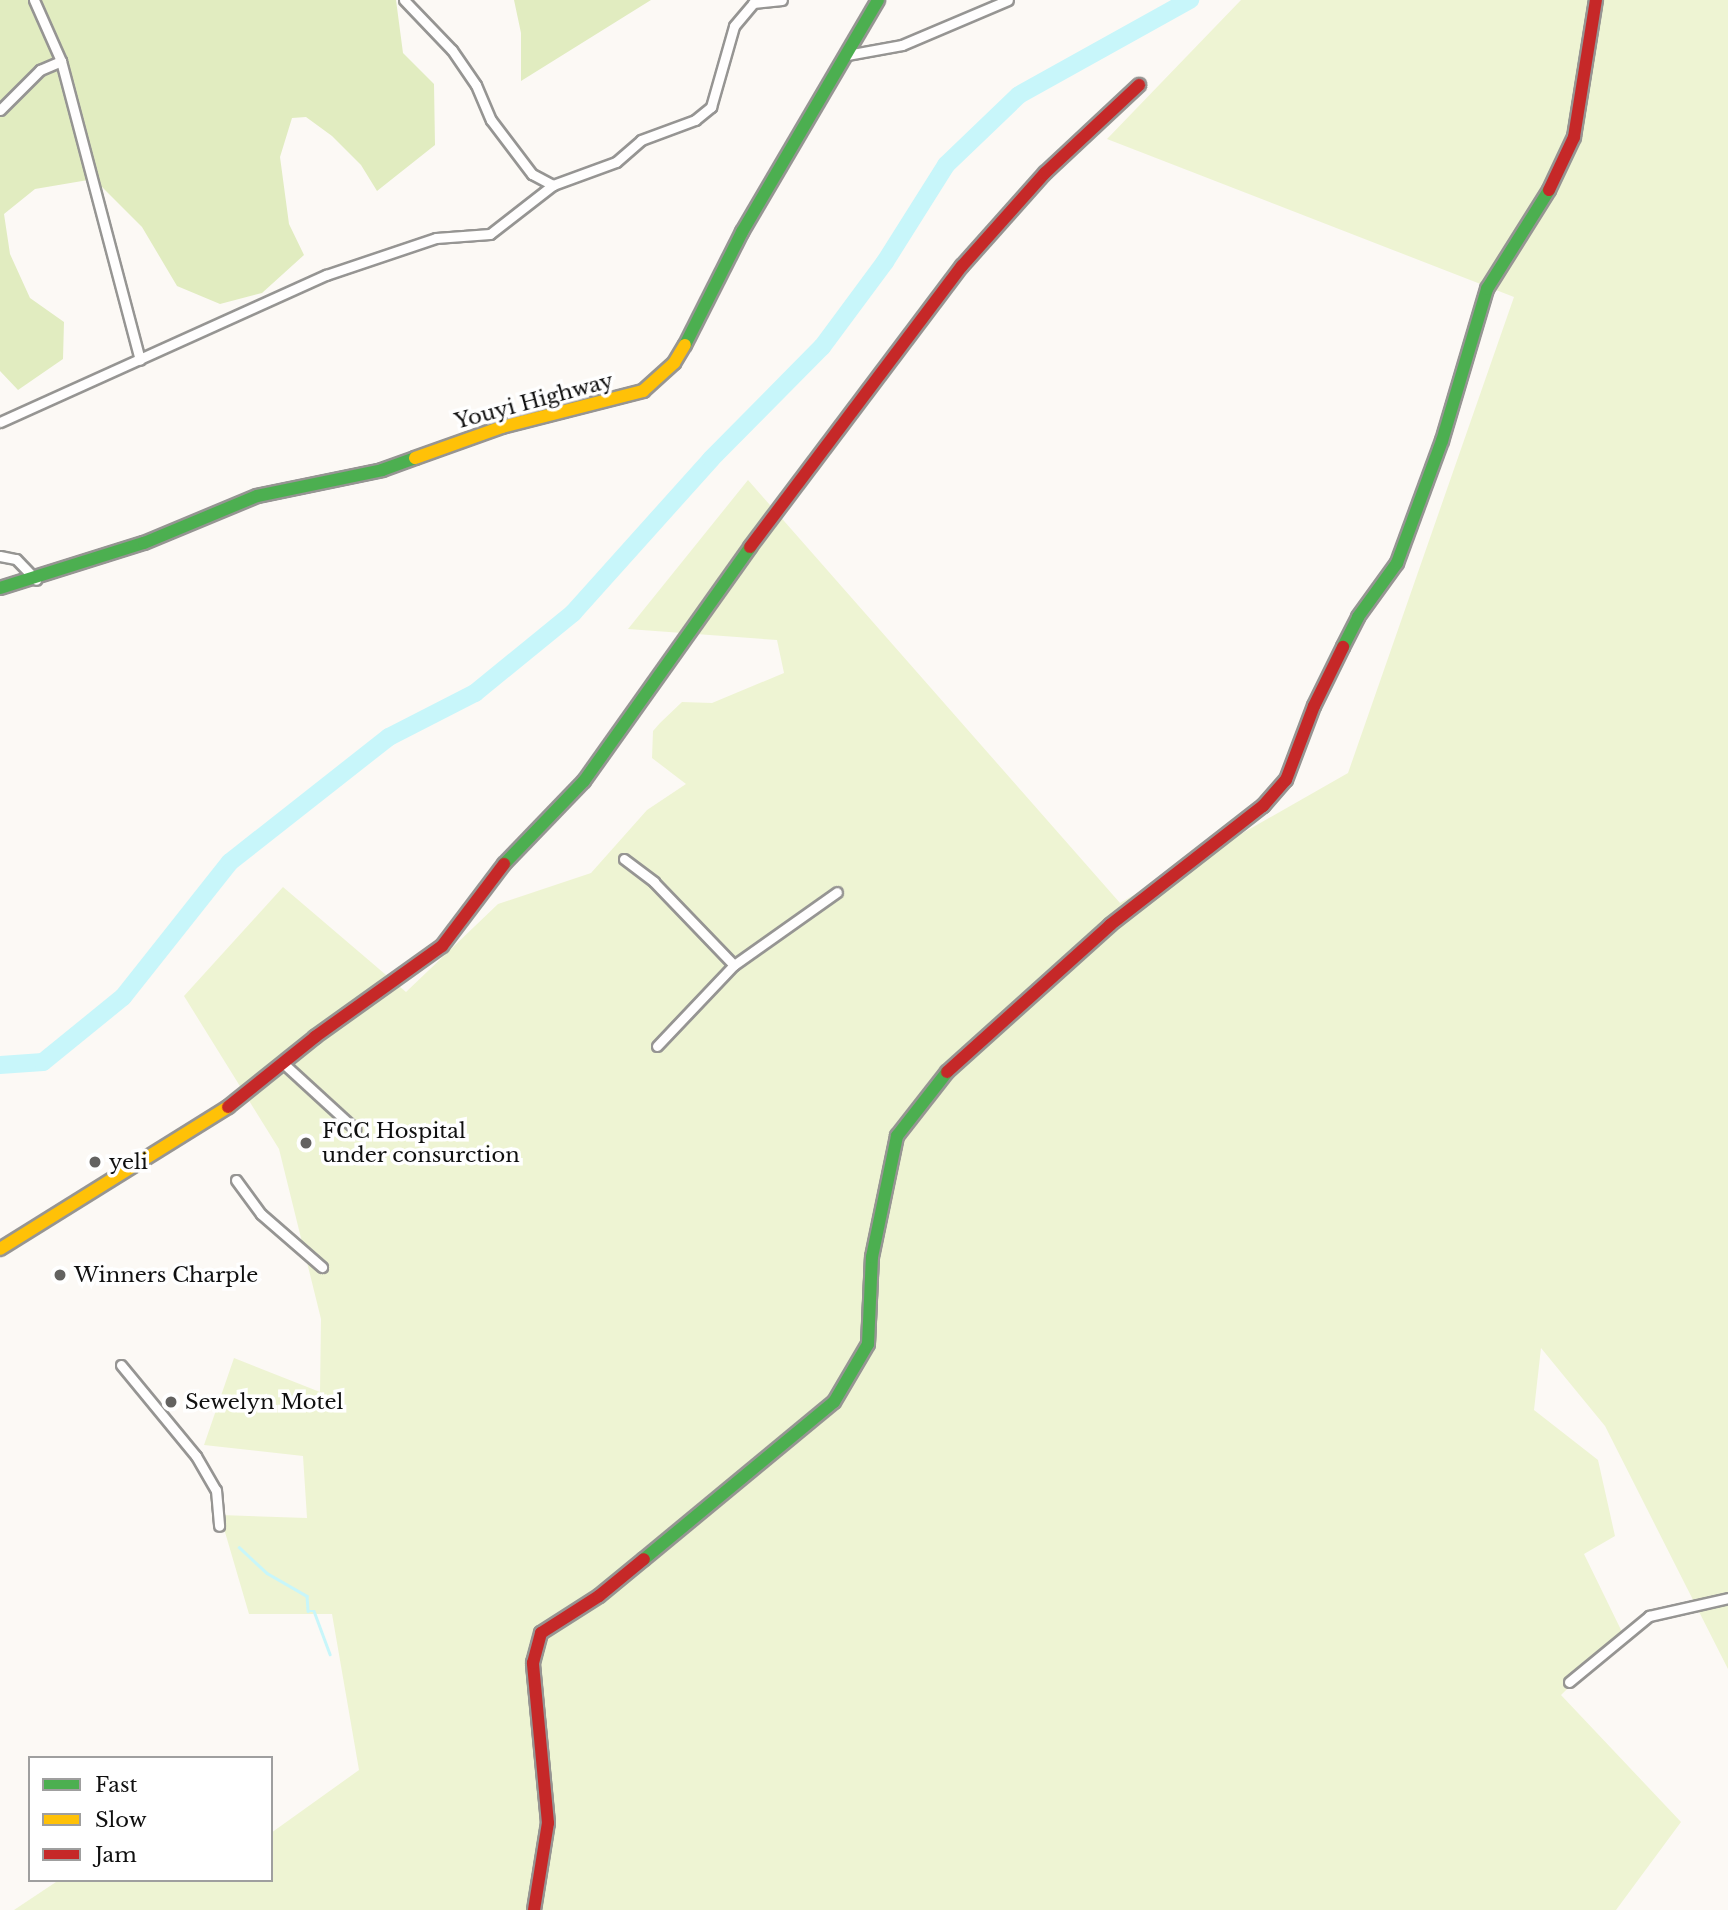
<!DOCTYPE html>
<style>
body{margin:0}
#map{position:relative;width:1728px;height:1910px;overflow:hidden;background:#fcf9f5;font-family:"Libre Baskerville",serif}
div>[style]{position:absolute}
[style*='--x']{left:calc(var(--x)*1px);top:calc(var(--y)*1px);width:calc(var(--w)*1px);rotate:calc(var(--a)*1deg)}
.green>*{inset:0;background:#eef4d3}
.forest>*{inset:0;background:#e1ecc0}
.stream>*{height:2.5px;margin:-1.25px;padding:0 1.25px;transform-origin:1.25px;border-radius:1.25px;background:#c8f6fa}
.river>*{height:18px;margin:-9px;padding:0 9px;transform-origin:9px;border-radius:9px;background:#c8f6fa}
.roads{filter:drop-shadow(2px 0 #969593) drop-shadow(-2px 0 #969593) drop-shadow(0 2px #969593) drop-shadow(0 -2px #969593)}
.street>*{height:9px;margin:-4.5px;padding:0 4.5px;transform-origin:4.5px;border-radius:4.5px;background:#fffefe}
.fast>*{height:12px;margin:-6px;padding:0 6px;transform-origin:6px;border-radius:6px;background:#4caf50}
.slow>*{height:12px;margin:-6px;padding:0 6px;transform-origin:6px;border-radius:6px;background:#ffc107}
.jam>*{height:12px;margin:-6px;padding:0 6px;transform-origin:6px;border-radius:6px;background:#c62828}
.dots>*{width:19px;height:19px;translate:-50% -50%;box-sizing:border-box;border:4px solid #fff;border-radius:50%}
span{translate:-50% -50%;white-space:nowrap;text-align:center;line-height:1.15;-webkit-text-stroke:7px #fff;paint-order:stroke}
.street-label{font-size:21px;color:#101010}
.poi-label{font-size:21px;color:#101010}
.left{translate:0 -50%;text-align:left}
.legend{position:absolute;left:28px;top:1756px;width:245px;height:126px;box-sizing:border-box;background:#fff;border:2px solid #9f9f9f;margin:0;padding:9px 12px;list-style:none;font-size:21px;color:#101010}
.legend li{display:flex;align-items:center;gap:14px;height:35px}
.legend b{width:35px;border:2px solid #9f9f9f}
</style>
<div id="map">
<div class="green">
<div style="clip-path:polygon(1241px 0,1728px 0,1728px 1669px,1605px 1426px,1541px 1348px,1534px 1410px,1598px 1460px,1615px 1536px,1584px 1554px,1623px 1634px,1561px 1695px,1681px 1822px,1616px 1910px,14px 1910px,59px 1880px,271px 1880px,271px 1833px,359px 1770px,332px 1614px,249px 1614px,220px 1515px,307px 1518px,303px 1456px,204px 1445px,234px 1358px,320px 1392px,321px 1319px,279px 1149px,184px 996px,283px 887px,406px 992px,498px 904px,591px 873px,647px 810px,686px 784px,652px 758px,653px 731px,660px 723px,682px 702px,712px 703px,784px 673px,777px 640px,628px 629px,748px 480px,1120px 903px,1348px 773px,1514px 297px,1107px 139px)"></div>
</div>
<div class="forest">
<div style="clip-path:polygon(0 0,396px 0,403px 53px,434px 84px,435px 145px,377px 191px,361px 165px,332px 136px,306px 117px,292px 118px,280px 157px,289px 224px,304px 255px,262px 293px,220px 304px,177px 286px,142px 227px,94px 179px,35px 189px,4px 214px,10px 254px,30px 298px,64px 322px,63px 359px,18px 390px,0 371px)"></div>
<div style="clip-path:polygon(514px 0,651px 0,521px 81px,521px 33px)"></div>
</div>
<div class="stream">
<div style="--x:239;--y:1547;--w:38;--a:43"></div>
<div style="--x:267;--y:1573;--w:46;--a:29.9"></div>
<div style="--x:307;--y:1596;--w:15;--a:86"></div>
<div style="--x:308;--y:1611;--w:6;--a:0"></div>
<div style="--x:314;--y:1611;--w:46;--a:69.6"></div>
</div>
<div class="river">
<div style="--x:0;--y:1065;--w:43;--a:-4"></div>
<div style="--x:43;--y:1062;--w:103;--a:-39.1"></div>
<div style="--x:123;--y:997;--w:172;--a:-51.6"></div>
<div style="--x:230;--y:862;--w:202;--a:-38.2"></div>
<div style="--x:389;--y:737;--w:97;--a:-27.1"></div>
<div style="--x:475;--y:693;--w:127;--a:-39.2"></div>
<div style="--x:573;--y:613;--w:207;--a:-48.1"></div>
<div style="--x:711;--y:459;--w:158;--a:-45.3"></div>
<div style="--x:822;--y:347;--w:106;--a:-53.5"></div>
<div style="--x:885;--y:262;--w:115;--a:-57.8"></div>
<div style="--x:946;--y:165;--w:101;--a:-43.8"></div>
<div style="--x:1019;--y:95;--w:196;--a:-29.1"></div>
</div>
<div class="roads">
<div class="street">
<div style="--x:34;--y:0;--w:67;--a:66.1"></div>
<div style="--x:61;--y:61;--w:309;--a:75.2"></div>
<div style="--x:404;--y:0;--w:69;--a:46.2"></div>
<div style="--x:452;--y:50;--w:42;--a:55.6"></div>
<div style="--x:476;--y:85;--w:38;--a:67"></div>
<div style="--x:491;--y:120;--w:68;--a:52.8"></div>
<div style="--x:532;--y:174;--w:24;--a:28"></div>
<div style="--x:847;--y:55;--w:56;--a:-10.3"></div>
<div style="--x:902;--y:45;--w:115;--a:-23"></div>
<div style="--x:0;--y:110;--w:57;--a:-45"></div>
<div style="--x:40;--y:70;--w:23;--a:-23"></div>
<div style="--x:0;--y:422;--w:358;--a:-24.3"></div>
<div style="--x:326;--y:275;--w:116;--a:-18.6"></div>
<div style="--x:436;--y:238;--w:54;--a:-4.2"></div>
<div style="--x:490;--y:234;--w:80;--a:-37.9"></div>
<div style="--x:553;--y:185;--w:67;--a:-20.1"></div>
<div style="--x:616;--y:162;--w:33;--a:-41"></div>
<div style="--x:641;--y:140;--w:58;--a:-20.3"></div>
<div style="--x:695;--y:120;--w:21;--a:-39"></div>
<div style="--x:711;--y:107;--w:84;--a:-74.1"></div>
<div style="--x:734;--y:26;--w:30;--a:-50"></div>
<div style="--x:753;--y:3;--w:29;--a:-6"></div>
<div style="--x:0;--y:556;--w:16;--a:11"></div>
<div style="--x:16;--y:559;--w:29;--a:46"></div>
<div style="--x:624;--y:859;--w:38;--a:37"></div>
<div style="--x:654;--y:882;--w:115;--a:46.1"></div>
<div style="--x:657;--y:1046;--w:112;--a:-46.5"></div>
<div style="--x:734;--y:965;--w:126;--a:-35.3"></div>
<div style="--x:283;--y:1063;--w:98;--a:42.5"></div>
<div style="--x:236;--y:1180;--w:42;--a:53.7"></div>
<div style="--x:261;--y:1214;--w:81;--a:41"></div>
<div style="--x:121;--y:1365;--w:118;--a:50.5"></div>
<div style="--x:196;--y:1456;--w:39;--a:60"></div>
<div style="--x:216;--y:1490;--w:36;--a:85"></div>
<div style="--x:1569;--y:1682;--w:104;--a:-39.5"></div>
<div style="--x:1649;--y:1616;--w:81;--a:-12.8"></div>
</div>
<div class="fast">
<div style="--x:685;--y:345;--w:127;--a:-63.2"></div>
<div style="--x:742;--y:232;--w:269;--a:-59.6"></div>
<div style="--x:0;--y:588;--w:151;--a:-17.4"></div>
<div style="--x:144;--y:543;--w:122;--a:-22.6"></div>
<div style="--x:257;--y:496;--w:128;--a:-11.7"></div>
<div style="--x:382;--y:470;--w:35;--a:-20"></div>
<div style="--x:1343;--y:647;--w:34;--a:-63"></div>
<div style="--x:1358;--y:617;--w:67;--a:-54.2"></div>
<div style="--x:1397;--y:563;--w:130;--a:-69.8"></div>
<div style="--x:1442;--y:441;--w:159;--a:-73.5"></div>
<div style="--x:1487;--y:289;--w:117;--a:-57.9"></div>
<div style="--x:504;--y:864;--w:115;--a:-46.1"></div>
<div style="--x:584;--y:781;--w:287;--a:-54.6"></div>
<div style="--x:644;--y:1559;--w:246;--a:-39.6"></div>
<div style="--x:834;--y:1402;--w:67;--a:-59.6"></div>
<div style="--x:868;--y:1344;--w:87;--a:-87.4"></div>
<div style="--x:872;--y:1257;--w:124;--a:-78.3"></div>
<div style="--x:897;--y:1136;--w:81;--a:-52"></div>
</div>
<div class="slow">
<div style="--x:415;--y:458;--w:92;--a:-19.6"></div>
<div style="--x:502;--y:427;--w:146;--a:-14.3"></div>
<div style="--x:643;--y:391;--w:42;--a:-42.1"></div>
<div style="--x:674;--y:363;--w:21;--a:-59"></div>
<div style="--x:0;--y:1249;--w:269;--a:-31.9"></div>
</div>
<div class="jam">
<div style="--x:1549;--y:190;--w:59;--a:-64.7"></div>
<div style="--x:1574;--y:137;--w:139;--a:-80.9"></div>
<div style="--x:750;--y:547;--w:352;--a:-53"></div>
<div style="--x:962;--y:266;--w:125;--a:-48.3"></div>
<div style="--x:1045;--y:173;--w:129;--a:-43.1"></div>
<div style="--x:947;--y:1072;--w:219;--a:-42"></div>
<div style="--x:1110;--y:925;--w:194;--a:-37.9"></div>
<div style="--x:1263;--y:806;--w:35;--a:-49"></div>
<div style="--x:1286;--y:780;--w:79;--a:-69.3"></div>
<div style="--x:1314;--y:706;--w:66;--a:-63.8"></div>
<div style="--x:228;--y:1107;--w:112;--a:-38.8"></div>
<div style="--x:315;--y:1037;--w:156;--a:-35.6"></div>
<div style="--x:442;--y:946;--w:103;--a:-52.9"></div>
<div style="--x:534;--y:1910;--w:88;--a:-80.9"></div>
<div style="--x:548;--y:1823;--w:161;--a:-95.4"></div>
<div style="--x:533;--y:1663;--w:31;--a:-75"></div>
<div style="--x:541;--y:1633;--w:69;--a:-32.5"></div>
<div style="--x:599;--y:1596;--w:58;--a:-39.4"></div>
</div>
</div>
<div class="dots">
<div style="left:306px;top:1143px;background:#636260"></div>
<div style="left:95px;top:1162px;background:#636260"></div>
<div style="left:60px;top:1275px;background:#636260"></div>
<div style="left:171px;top:1402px;background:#636260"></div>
</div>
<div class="street-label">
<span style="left:534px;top:401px;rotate:-15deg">Youyi Highway</span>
</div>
<div class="poi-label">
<span class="left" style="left:322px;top:1143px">FCC Hospital<br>under consurction</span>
<span class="left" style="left:109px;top:1162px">yeli</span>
<span class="left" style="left:74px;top:1275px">Winners Charple</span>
<span class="left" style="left:185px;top:1402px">Sewelyn Motel</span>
</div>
<ul class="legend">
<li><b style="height:9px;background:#4caf50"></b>Fast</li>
<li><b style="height:9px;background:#ffc107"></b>Slow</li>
<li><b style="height:9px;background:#c62828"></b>Jam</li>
</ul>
</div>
